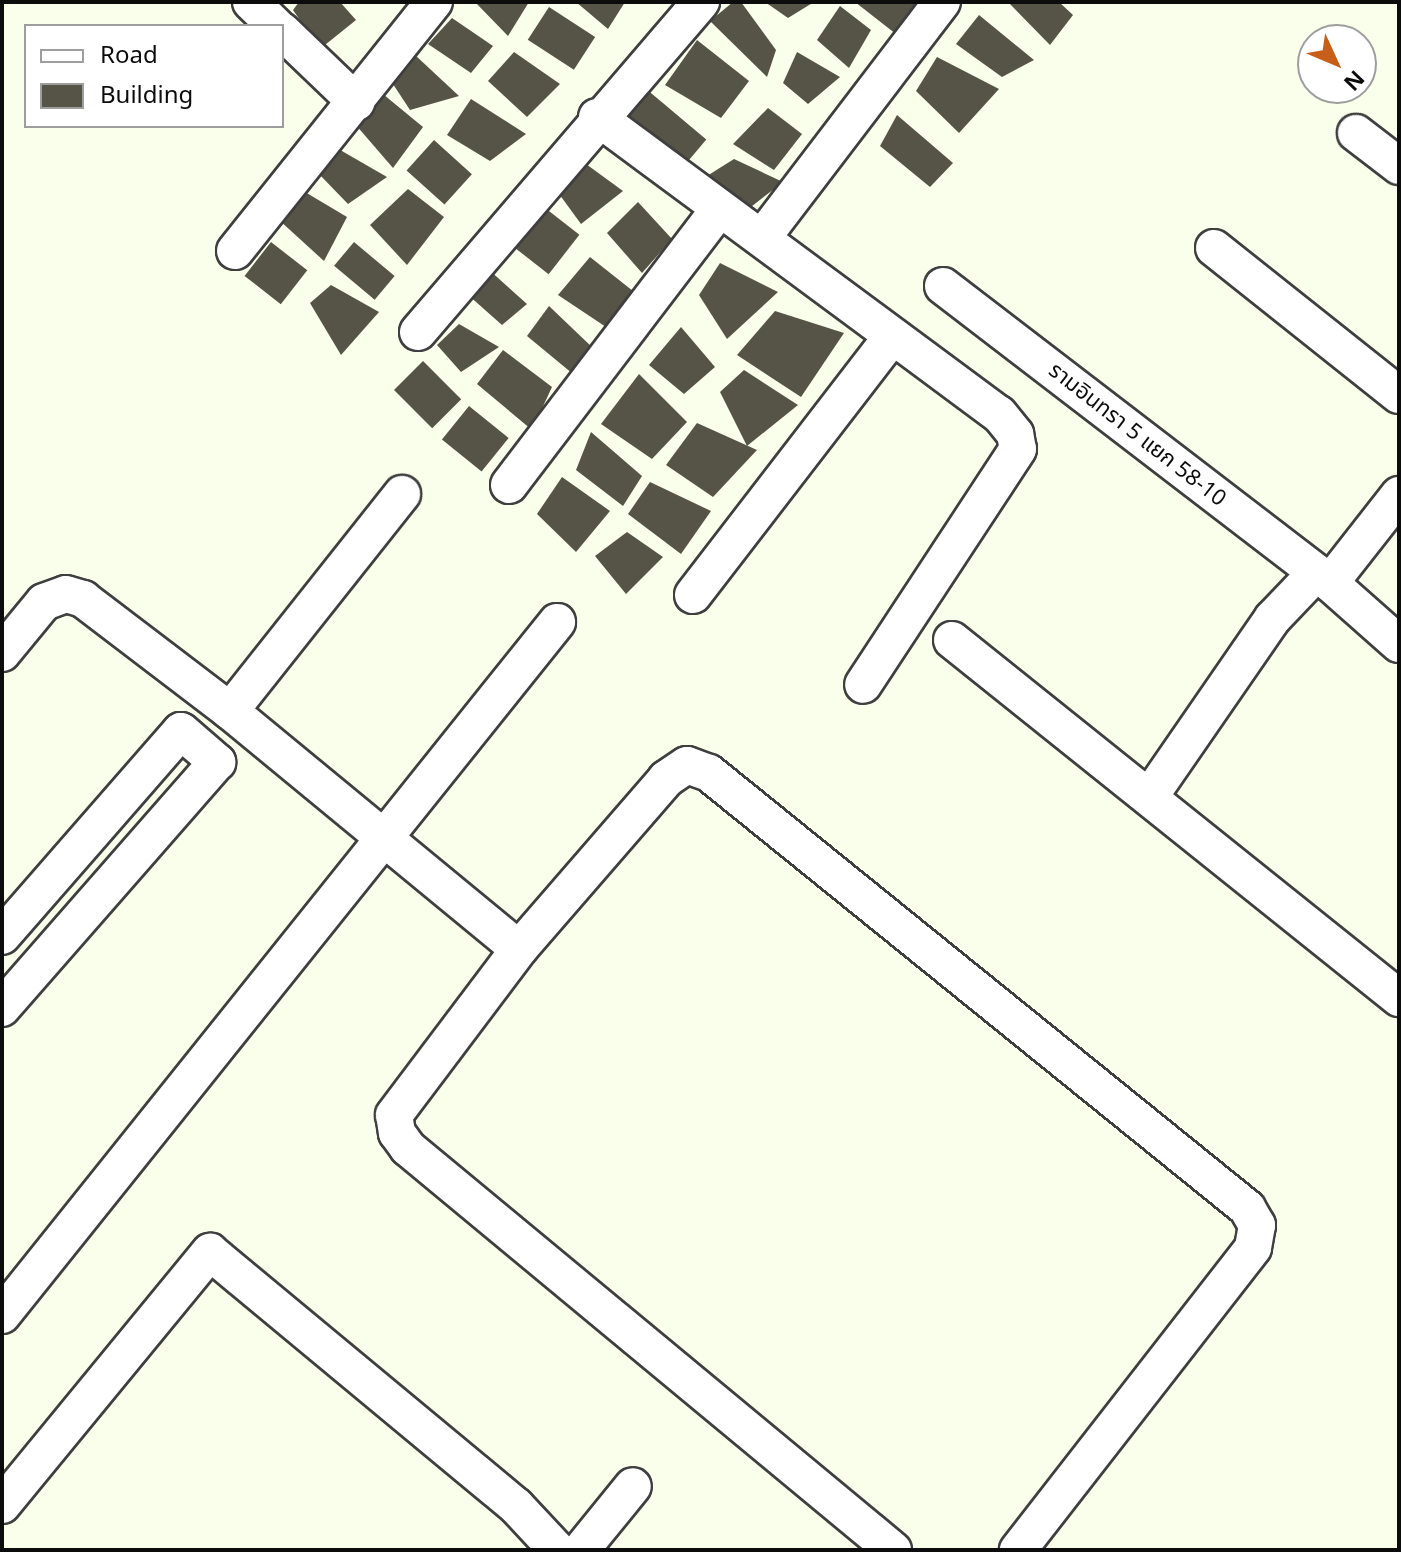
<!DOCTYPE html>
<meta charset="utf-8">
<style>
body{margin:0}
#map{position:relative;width:1401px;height:1552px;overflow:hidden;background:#faffeb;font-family:Georgia,"Noto Sans Thai",serif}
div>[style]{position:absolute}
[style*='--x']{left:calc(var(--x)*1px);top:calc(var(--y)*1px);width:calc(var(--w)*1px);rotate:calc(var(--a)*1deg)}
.building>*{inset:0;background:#565347;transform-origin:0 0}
.roads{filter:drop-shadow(2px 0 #3f3f3f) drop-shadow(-2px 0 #3f3f3f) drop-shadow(0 2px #3f3f3f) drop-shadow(0 -2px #3f3f3f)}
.street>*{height:36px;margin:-18px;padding:0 18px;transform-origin:18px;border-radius:18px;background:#fff}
span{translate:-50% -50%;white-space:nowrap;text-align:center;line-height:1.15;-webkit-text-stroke:8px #fff;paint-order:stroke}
.street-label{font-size:22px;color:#0c0c0c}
.frame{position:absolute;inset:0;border:4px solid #0c0c0c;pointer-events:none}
.legend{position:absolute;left:24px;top:24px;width:260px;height:104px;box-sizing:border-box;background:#fff;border:2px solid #9e9e9e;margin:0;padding:10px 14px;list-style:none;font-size:24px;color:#0c0c0c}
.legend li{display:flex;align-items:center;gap:16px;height:40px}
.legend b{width:40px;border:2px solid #9e9e9e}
.north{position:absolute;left:1297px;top:24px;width:80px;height:80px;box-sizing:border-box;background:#fff;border:2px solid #9e9e9e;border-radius:50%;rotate:134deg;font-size:22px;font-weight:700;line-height:32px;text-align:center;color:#0c0c0c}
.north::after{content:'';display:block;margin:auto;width:28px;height:36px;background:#c85f18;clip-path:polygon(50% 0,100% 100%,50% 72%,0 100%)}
</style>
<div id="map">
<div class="building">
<div style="clip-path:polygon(299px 2px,340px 2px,356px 20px,320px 49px,293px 10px)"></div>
<div style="clip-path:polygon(475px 2px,529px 2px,508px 36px)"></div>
<div style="clip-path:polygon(576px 2px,625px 2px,608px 29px)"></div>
<div style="clip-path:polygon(733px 2px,741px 2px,776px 50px,767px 77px,710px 21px)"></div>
<div style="clip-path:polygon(765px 2px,814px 2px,788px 18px)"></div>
<div style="clip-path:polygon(855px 2px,930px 2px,901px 38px)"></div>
<div style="clip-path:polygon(1008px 2px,1059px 2px,1073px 15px,1050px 45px)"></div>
<div style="clip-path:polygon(840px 6px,871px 30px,849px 68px,817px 40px)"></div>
<div style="left:549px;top:7px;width:55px;height:39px;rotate:33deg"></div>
<div style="clip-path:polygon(979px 15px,1034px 60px,1002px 77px,956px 44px)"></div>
<div style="clip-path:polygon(452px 18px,493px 46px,471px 73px,428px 44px)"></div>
<div style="clip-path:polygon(697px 40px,749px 81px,721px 118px,665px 85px)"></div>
<div style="clip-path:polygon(514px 52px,560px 84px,527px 117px,488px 81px)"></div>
<div style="clip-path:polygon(797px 52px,840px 77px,808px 104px,783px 83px)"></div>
<div style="clip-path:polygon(415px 55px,459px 96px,410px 110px,389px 78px)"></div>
<div style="clip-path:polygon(937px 57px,999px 89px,959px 133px,916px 91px)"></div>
<div style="left:645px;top:88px;width:80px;height:36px;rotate:40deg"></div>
<div style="clip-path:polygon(378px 90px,423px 127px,393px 168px,355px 124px)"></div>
<div style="clip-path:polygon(471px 99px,526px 134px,490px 161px,447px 135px)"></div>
<div style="clip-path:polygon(768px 108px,802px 134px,774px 170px,733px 144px)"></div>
<div style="clip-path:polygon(897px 115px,953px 163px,930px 187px,880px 146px)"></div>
<div style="left:434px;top:140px;width:51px;height:41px;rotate:42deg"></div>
<div style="clip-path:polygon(335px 147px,387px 177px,348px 204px,319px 174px)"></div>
<div style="clip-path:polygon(734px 159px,783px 182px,738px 217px,699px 181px)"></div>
<div style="clip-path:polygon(586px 164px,623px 191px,581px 224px,554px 187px)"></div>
<div style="clip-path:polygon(300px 189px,347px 217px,324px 261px,279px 220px)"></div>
<div style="clip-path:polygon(408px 189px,444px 217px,407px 265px,370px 225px)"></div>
<div style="clip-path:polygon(638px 202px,672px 239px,642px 273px,607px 233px)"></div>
<div style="left:540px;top:204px;width:50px;height:50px;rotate:38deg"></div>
<div style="left:271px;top:242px;width:46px;height:43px;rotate:38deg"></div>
<div style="left:354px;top:242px;width:53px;height:31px;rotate:40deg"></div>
<div style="clip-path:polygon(590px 257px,638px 295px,606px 327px,558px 295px)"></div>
<div style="clip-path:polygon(478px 260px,527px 304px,502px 325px,467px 294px)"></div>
<div style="clip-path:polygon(720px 263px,778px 292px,727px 339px,699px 295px)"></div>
<div style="clip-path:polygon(331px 285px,379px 312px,341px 355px,310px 303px)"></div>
<div style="clip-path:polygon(549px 306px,594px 349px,573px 374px,527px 336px)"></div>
<div style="clip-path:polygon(775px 311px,844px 333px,801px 397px,737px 355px)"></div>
<div style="clip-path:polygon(459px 324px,499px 347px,461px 372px,437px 345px)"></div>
<div style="clip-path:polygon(681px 327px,715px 367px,684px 394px,649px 365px)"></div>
<div style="clip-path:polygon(503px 350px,552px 387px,532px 430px,477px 384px)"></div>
<div style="left:423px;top:361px;width:54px;height:41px;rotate:45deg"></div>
<div style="clip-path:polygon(744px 370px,798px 405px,747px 446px,720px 392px)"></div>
<div style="clip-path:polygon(639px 374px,687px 422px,652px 459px,601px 424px)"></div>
<div style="left:469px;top:406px;width:51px;height:43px;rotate:39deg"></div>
<div style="clip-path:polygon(697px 423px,757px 450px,713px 497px,666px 465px)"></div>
<div style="clip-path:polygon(591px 432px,642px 476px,623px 506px,576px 470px)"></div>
<div style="clip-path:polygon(562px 477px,610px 511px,576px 552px,537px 514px)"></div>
<div style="clip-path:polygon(650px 482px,711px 511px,681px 554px,628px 514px)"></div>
<div style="clip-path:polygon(627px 532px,663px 557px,626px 594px,595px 556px)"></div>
</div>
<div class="roads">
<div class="street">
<div style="--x:251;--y:2;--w:35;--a:44"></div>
<div style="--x:282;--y:31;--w:103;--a:43.8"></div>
<div style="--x:597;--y:117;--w:500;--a:36.5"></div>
<div style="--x:999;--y:414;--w:26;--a:51"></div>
<div style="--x:1015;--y:434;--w:15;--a:79"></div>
<div style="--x:1018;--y:449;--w:282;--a:123.3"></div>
<div style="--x:1356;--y:133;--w:54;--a:37.5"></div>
<div style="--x:762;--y:238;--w:297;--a:-52.7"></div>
<div style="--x:1214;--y:248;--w:236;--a:38.5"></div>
<div style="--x:235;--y:251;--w:319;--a:-51.4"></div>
<div style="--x:943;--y:286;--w:488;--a:37.5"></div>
<div style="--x:1330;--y:583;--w:92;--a:41.5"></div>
<div style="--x:418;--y:332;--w:435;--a:-49.4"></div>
<div style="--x:509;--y:485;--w:345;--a:-52.7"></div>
<div style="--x:1330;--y:583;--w:112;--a:-51.9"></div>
<div style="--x:693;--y:595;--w:324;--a:-52.4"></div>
<div style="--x:952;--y:640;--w:573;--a:38.69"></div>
<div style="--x:2;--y:653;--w:66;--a:-50.5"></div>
<div style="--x:44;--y:602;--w:23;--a:-20"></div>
<div style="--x:66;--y:594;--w:18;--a:16"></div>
<div style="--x:83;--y:599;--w:185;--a:37.3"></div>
<div style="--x:230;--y:711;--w:374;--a:39.5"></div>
<div style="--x:230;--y:711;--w:277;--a:-51.6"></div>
<div style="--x:1150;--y:796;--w:216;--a:-55.4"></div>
<div style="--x:1273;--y:618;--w:62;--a:-46.3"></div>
<div style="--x:2;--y:936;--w:272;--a:-48.9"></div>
<div style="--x:181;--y:731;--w:48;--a:40.7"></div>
<div style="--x:217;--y:762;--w:327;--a:131.2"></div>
<div style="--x:2;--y:1315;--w:888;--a:-51.31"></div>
<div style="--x:2;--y:1505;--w:328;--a:-50.6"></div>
<div style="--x:210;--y:1252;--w:398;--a:39.7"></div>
<div style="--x:516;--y:1506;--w:60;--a:47"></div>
<div style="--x:581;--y:1550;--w:82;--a:-50.9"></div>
<div style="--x:893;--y:1550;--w:630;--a:-140.35"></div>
<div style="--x:408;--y:1148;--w:19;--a:-126"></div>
<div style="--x:397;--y:1133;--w:18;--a:-99"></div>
<div style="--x:394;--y:1115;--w:208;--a:-53"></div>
<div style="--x:519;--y:949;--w:225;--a:-49.1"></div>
<div style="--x:666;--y:779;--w:25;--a:-34"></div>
<div style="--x:687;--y:765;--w:23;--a:20"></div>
<div style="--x:709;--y:773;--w:692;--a:38.96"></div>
<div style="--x:1247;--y:1208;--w:20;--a:60"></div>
<div style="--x:1257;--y:1225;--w:23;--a:100"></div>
<div style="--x:1253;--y:1248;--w:383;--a:127.9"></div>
</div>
</div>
<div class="street-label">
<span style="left:1137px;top:435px;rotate:38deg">รามอินทรา 5 แยก 58-10</span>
</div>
<div class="frame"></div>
<ul class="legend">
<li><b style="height:10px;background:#fff"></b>Road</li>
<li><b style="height:22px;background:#565347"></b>Building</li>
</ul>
<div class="north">N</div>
</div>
